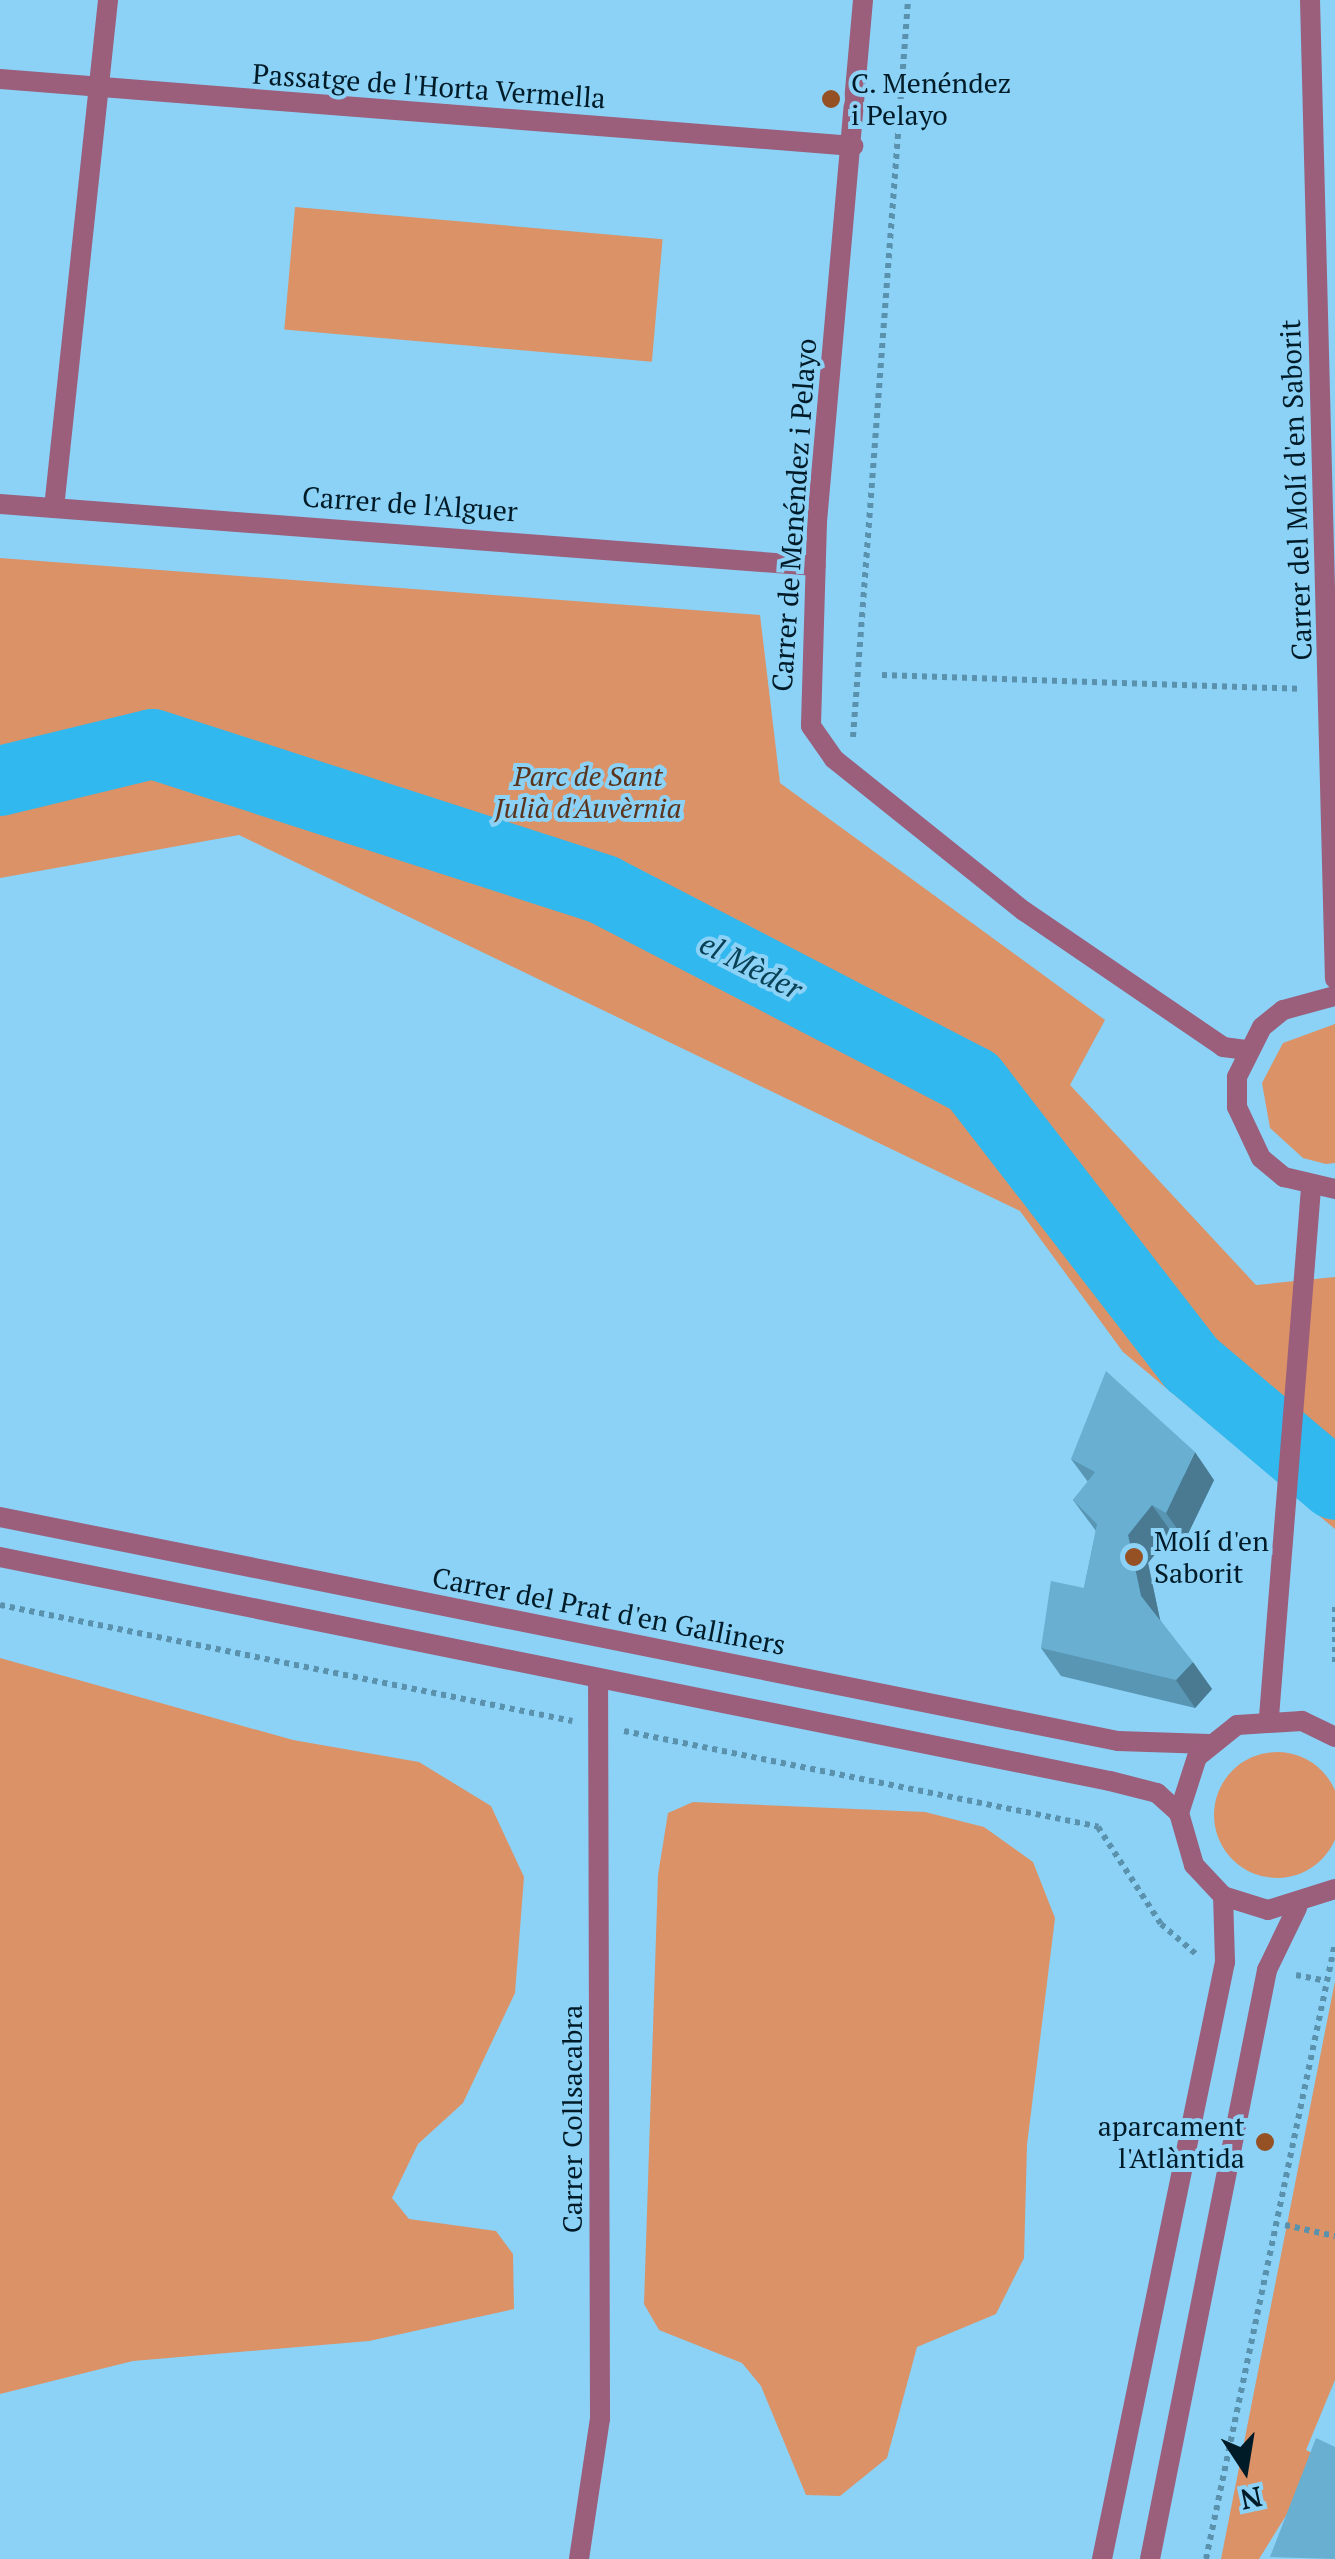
<!DOCTYPE html>
<meta charset="utf-8">
<style>
body{margin:0}
#map{position:relative;width:1335px;height:2559px;overflow:hidden;background:#8bd2f6;font-family:"PT Serif",serif}
div>[style]{position:absolute}
[style*='--x']{left:calc(var(--x)*1px);top:calc(var(--y)*1px);width:calc(var(--w)*1px);rotate:calc(var(--a)*1deg)}
.green>*{inset:0;background:#db9267;transform-origin:0 0}
.round{border-radius:50%}
.river>*{height:70px;margin:-35px;padding:0 35px;transform-origin:35px;border-radius:35px;background:#31b8ee}
.path>*{height:6px;margin-top:-3px;transform-origin:0;background:repeating-linear-gradient(90deg,#5a91ad 0 5px,transparent 0 10px)}
.minor>*{height:20px;margin:-10px;padding:0 10px;transform-origin:10px;border-radius:10px;background:#9b5e7b}
.wall>*{inset:0;background:#5996b4}
.shaded-wall>*{inset:0;background:#497a92}
.building>*{inset:0;background:#68afd1}
.dots>*{width:28px;height:28px;translate:-50% -50%;box-sizing:border-box;border:5px solid #8bd2f6;border-radius:50%}
span{translate:-50% -50%;white-space:nowrap;text-align:center;line-height:1.15;-webkit-text-stroke:8px #8bd2f6;paint-order:stroke}
.poi-label{font-size:28px;color:#001b28}
.left{translate:0 -50%;text-align:left}
.right{translate:-100% -50%;text-align:right}
.street-label{font-size:28px;color:#001b28}
.park-label{font-size:28px;color:#5a341c;font-style:italic}
.water-label{font-size:30px;color:#084056;font-style:italic}
.north{position:absolute;left:1195px;top:2419px;width:100px;height:100px;-webkit-text-stroke:8px #8bd2f6;paint-order:stroke;rotate:168deg;font-size:28px;font-weight:700;line-height:40px;text-align:center;color:#001b28}
.north::after{content:'';display:block;margin:auto;width:35px;height:45px;background:#001b28;clip-path:polygon(50% 0,100% 100%,50% 72%,0 100%)}
</style>
<div id="map">
<div class="green">
<div style="left:295px;top:207px;width:369px;height:123px;rotate:5deg"></div>
<div style="clip-path:polygon(0 558px,760px 615px,780px 783px,1105px 1020px,1070px 1085px,1256px 1285px,1335px 1277px,1335px 1529px,1123px 1352px,1020px 1211px,239px 835px,0 878px)"></div>
<div style="clip-path:polygon(1335px 1024px,1335px 1163px,1326px 1164px,1303px 1158px,1270px 1128px,1262px 1083px,1283px 1043px)"></div>
<div style="clip-path:polygon(0 1658px,293px 1740px,419px 1762px,491px 1806px,524px 1877px,515px 1993px,463px 2103px,418px 2144px,392px 2198px,409px 2219px,496px 2231px,513px 2254px,514px 2309px,369px 2341px,133px 2361px,0 2394px)"></div>
<div class="round" style="left:1214px;top:1752px;width:126px;height:126px"></div>
<div style="clip-path:polygon(693px 1802px,925px 1812px,984px 1827px,1033px 1862px,1055px 1918px,1027px 2145px,1024px 2258px,996px 2314px,917px 2347px,887px 2458px,840px 2496px,806px 2495px,761px 2386px,742px 2363px,659px 2330px,644px 2304px,658px 1875px,668px 1813px)"></div>
<div style="clip-path:polygon(1335px 1981px,1335px 2380px,1306px 2450px,1322px 2458px,1259px 2559px,1221px 2559px)"></div>
</div>
<div class="river">
<div style="--x:0;--y:781;--w:157;--a:-13.6"></div>
<div style="--x:153;--y:744;--w:474;--a:17.9"></div>
<div style="--x:604;--y:890;--w:416;--a:27.4"></div>
<div style="--x:973;--y:1081;--w:358;--a:52.3"></div>
<div style="--x:1192;--y:1364;--w:187;--a:40.2"></div>
</div>
<div class="path">
<div style="--x:882;--y:675;--w:417;--a:1.9"></div>
<div style="--x:853;--y:737;--w:739;--a:-85.73"></div>
<div style="--x:0;--y:1605;--w:584;--a:11.46"></div>
<div style="--x:1335;--y:1607;--w:55;--a:90"></div>
<div style="--x:624;--y:1731;--w:484;--a:11.4"></div>
<div style="--x:1098;--y:1827;--w:116;--a:57"></div>
<div style="--x:1161;--y:1924;--w:46;--a:40.6"></div>
<div style="--x:1296;--y:1975;--w:26;--a:11"></div>
<div style="--x:1285;--y:2225;--w:51;--a:12.4"></div>
<div style="--x:1206;--y:2559;--w:629;--a:-78.17"></div>
</div>
<div class="minor">
<div style="--x:863;--y:0;--w:524;--a:95.04"></div>
<div style="--x:817;--y:522;--w:204;--a:91.7"></div>
<div style="--x:811;--y:726;--w:40;--a:55.1"></div>
<div style="--x:834;--y:759;--w:243;--a:38.7"></div>
<div style="--x:1024;--y:911;--w:241;--a:34.3"></div>
<div style="--x:1223;--y:1047;--w:23;--a:7"></div>
<div style="--x:1310;--y:0;--w:979;--a:88.54"></div>
<div style="--x:0;--y:79;--w:856;--a:4.49"></div>
<div style="--x:0;--y:504;--w:818;--a:4.35"></div>
<div style="--x:54;--y:508;--w:511;--a:-83.93"></div>
<div style="--x:1335;--y:996;--w:54;--a:164.9"></div>
<div style="--x:1283;--y:1010;--w:27;--a:141"></div>
<div style="--x:1262;--y:1027;--w:56;--a:116.6"></div>
<div style="--x:1237;--y:1077;--w:30;--a:90"></div>
<div style="--x:1237;--y:1107;--w:56;--a:64.8"></div>
<div style="--x:1261;--y:1158;--w:30;--a:40"></div>
<div style="--x:1284;--y:1177;--w:52;--a:13.2"></div>
<div style="--x:0;--y:1517;--w:1140;--a:11.33"></div>
<div style="--x:1118;--y:1741;--w:91;--a:1.9"></div>
<div style="--x:0;--y:1557;--w:1132;--a:11.41"></div>
<div style="--x:1110;--y:1781;--w:49;--a:14.3"></div>
<div style="--x:1157;--y:1793;--w:30;--a:42"></div>
<div style="--x:1269;--y:1717;--w:531;--a:-85.46"></div>
<div style="--x:1335;--y:1737;--w:37;--a:-154"></div>
<div style="--x:1302;--y:1721;--w:65;--a:176.5"></div>
<div style="--x:1237;--y:1725;--w:51;--a:141.3"></div>
<div style="--x:1197;--y:1757;--w:59;--a:107.8"></div>
<div style="--x:1179;--y:1813;--w:54;--a:73.9"></div>
<div style="--x:1194;--y:1865;--w:42;--a:46.9"></div>
<div style="--x:1223;--y:1896;--w:47;--a:17.3"></div>
<div style="--x:1268;--y:1910;--w:70;--a:-17.4"></div>
<div style="--x:579;--y:2559;--w:142;--a:-81.5"></div>
<div style="--x:600;--y:2419;--w:741;--a:-90.15"></div>
<div style="--x:1102;--y:2559;--w:610;--a:-78.36"></div>
<div style="--x:1225;--y:1962;--w:66;--a:-91.7"></div>
<div style="--x:1150;--y:2559;--w:601;--a:-78.76"></div>
<div style="--x:1267;--y:1970;--w:69;--a:-64.2"></div>
</div>
<div class="wall">
<div style="clip-path:polygon(1071px 1459px,1214px 1480px,1185px 1540px,1172px 1533px,1148px 1563px,1160px 1620px,1212px 1689px,1195px 1708px,1061px 1676px,1041px 1648px,1084px 1588px,1096px 1531px,1073px 1500px,1088px 1482px)"></div>
</div>
<div class="shaded-wall">
<div style="clip-path:polygon(1195px 1452px,1214px 1480px,1185px 1540px,1166px 1513px)"></div>
<div style="clip-path:polygon(1152px 1505px,1172px 1533px,1148px 1563px,1161px 1624px,1141px 1596px,1128px 1535px)"></div>
<div style="clip-path:polygon(1193px 1662px,1212px 1689px,1195px 1708px,1176px 1680px)"></div>
</div>
<div class="building">
<div style="clip-path:polygon(1106px 1371px,1195px 1452px,1166px 1513px,1152px 1505px,1128px 1535px,1141px 1596px,1193px 1662px,1176px 1680px,1041px 1648px,1051px 1581px,1084px 1588px,1097px 1524px,1073px 1500px,1095px 1472px,1071px 1459px)"></div>
<div style="clip-path:polygon(1316px 2438px,1335px 2447px,1335px 2559px,1270px 2557px)"></div>
</div>
<div class="dots">
<div style="left:831px;top:99px;background:#955024"></div>
<div style="left:1134px;top:1557px;background:#955024"></div>
<div style="left:1265px;top:2142px;background:#955024"></div>
</div>
<div class="poi-label">
<span class="left" style="left:851px;top:99px">C. Menéndez<br>i Pelayo</span>
<span class="left" style="left:1154px;top:1557px">Molí d'en<br>Saborit</span>
<span class="right" style="left:1245px;top:2142px">aparcament<br>l'Atlàntida</span>
</div>
<div class="street-label">
<span style="left:429px;top:86px;rotate:4deg">Passatge de l'Horta Vermella</span>
<span style="left:1296px;top:490px;rotate:-92deg">Carrer del Molí d'en Saborit</span>
<span style="left:410px;top:504px;rotate:4deg">Carrer de l'Alguer</span>
<span style="left:794px;top:515px;rotate:-86deg">Carrer de Menéndez i Pelayo</span>
<span style="left:609px;top:1611px;rotate:11deg">Carrer del Prat d'en Galliners</span>
<span style="left:572px;top:2119px;rotate:-90deg">Carrer Collsacabra</span>
</div>
<div class="park-label">
<span style="left:588px;top:792px">Parc de Sant<br>Julià d'Auvèrnia</span>
</div>
<div class="water-label">
<span style="left:751px;top:966px;rotate:27deg">el Mèder</span>
</div>
<div class="north">N</div>
</div>
